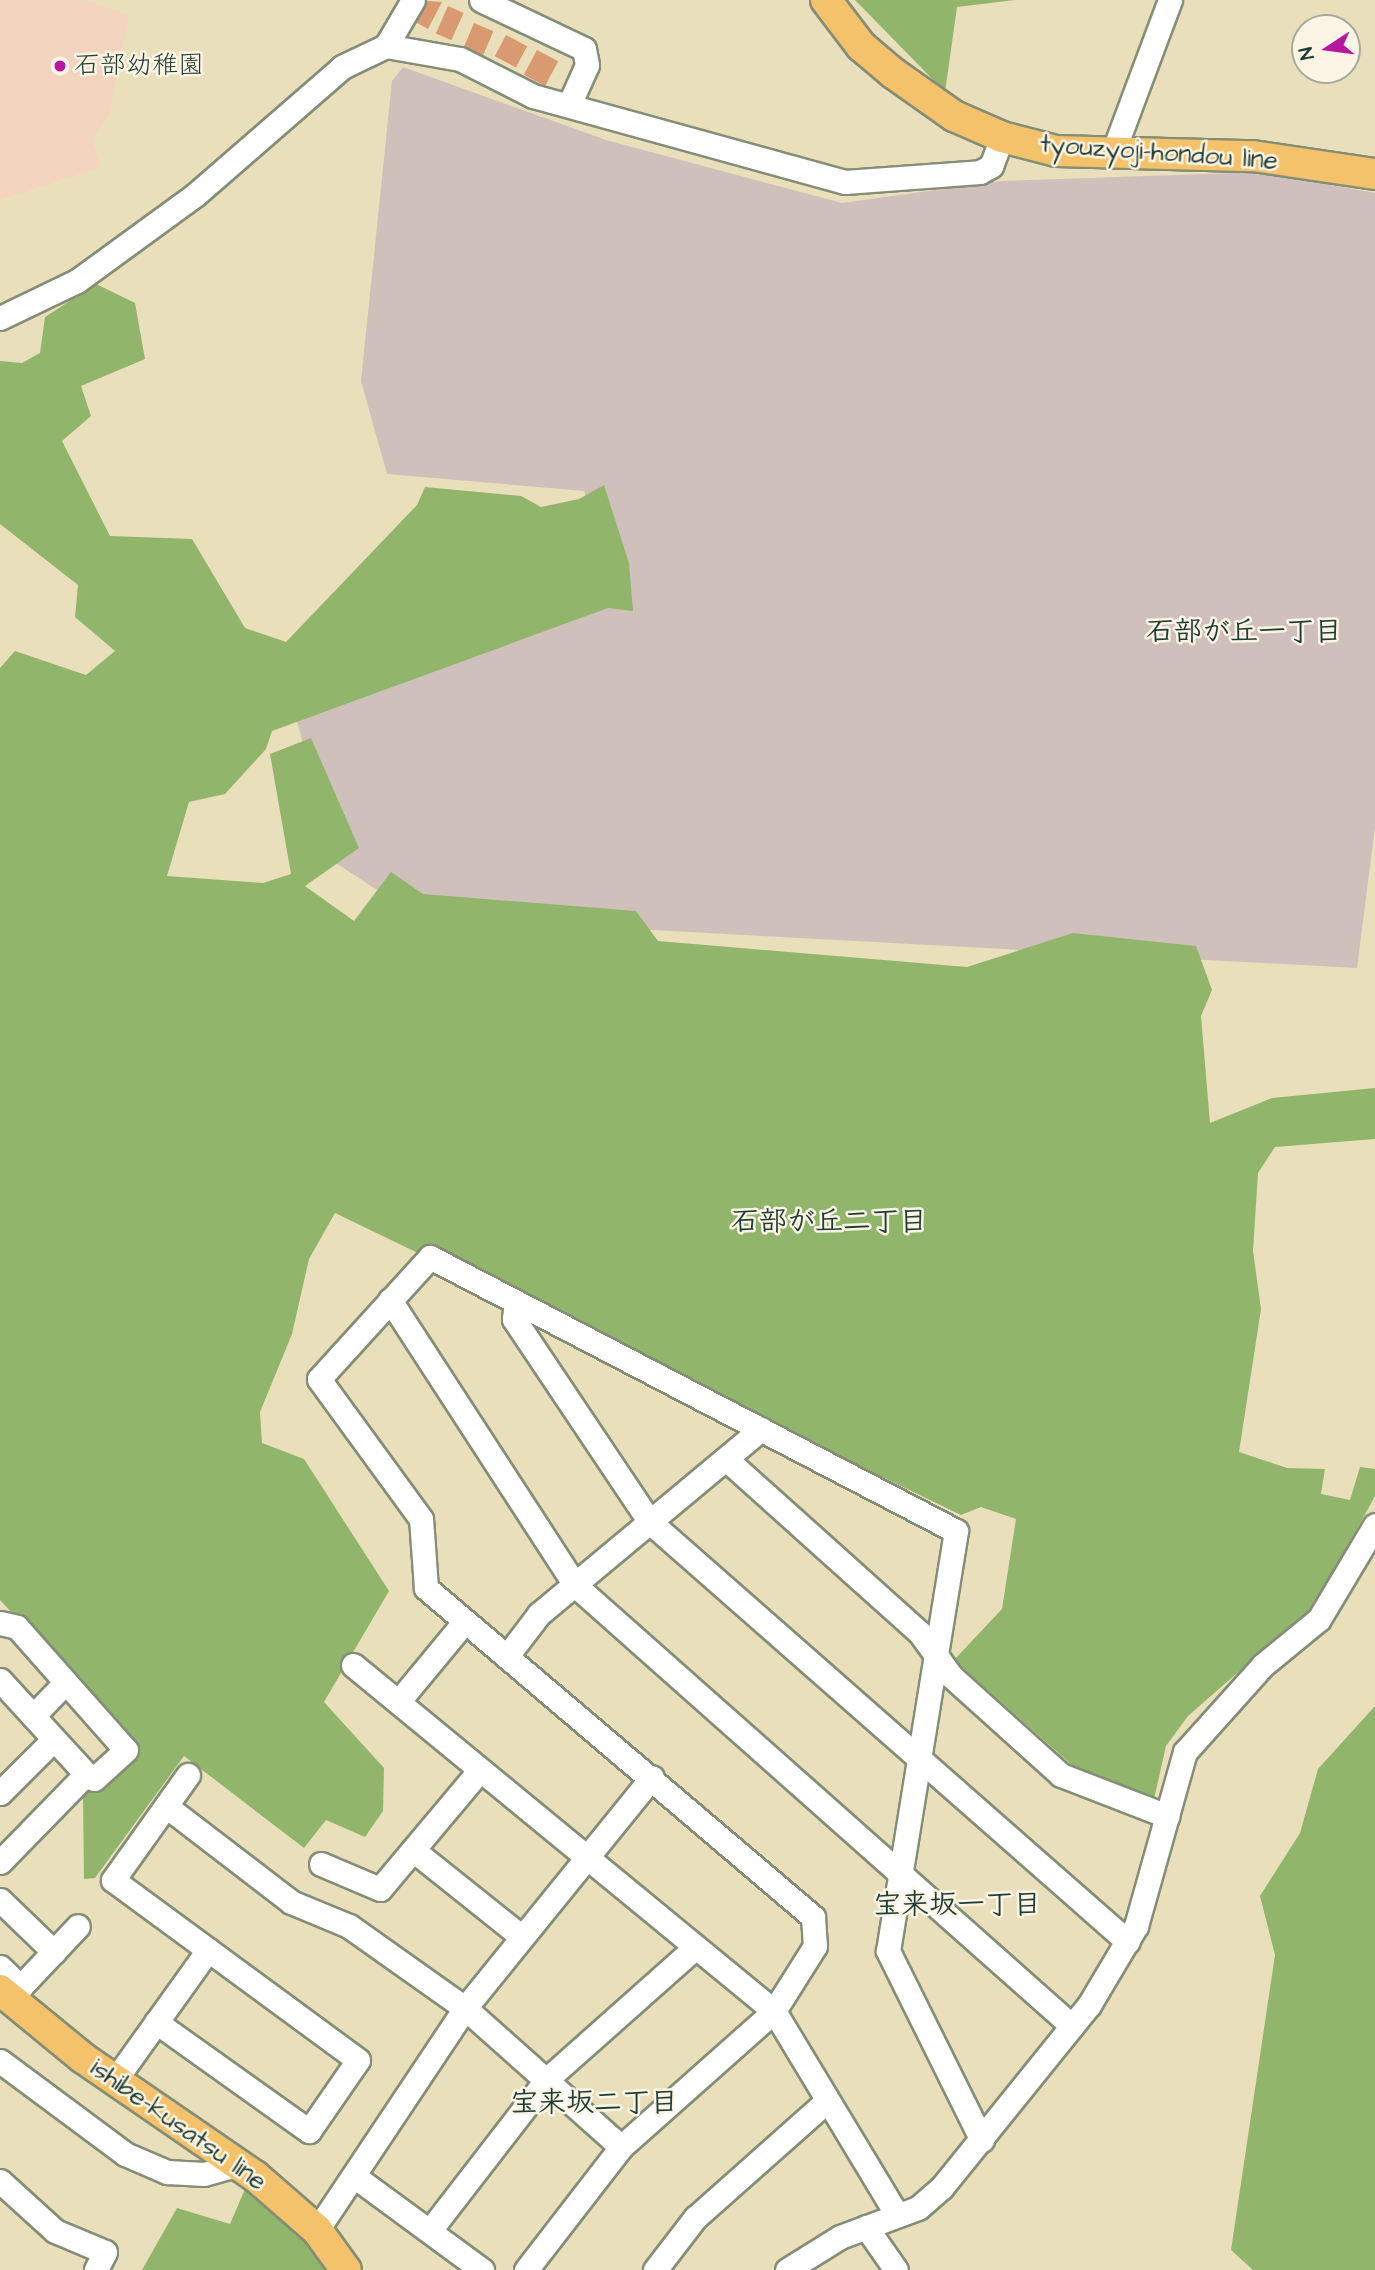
<!DOCTYPE html>
<meta charset="utf-8">
<style>
body{margin:0}
#map{position:relative;width:1375px;height:2270px;overflow:hidden;background:#e9dfba;font-family:"Architects Daughter","Klee One",sans-serif}
div>[style]{position:absolute}
[style*='--x']{left:calc(var(--x)*1px);top:calc(var(--y)*1px);width:calc(var(--w)*1px);rotate:calc(var(--a)*1deg)}
.built>*{inset:0;background:#f3d4bf}
.industrial>*{inset:0;background:#cfc0bb}
.forest>*{inset:0;background:#91b66b}
.building>*{inset:0;background:#d99a71;transform-origin:0 0}
.roads{filter:drop-shadow(2px 0 #848e77) drop-shadow(-2px 0 #848e77) drop-shadow(0 2px #848e77) drop-shadow(0 -2px #848e77)}
.minor>*{height:23px;margin:-11.5px;padding:0 11.5px;transform-origin:11.5px;border-radius:11.5px;background:#fff}
.major>*{height:30px;margin:-15px;padding:0 15px;transform-origin:15px;border-radius:15px;background:#f4c26a}
.dots>*{width:19px;height:19px;translate:-50% -50%;box-sizing:border-box;border:4px solid #fcf5e5;border-radius:50%}
span{translate:-50% -50%;white-space:nowrap;text-align:center;line-height:1.15;-webkit-text-stroke:5px #fcf5e5;paint-order:stroke}
.poi-label{font-size:26px;color:#1f3d34}
.left{translate:0 -50%;text-align:left}
.street-label{font-size:26px;color:#1f3d34}
.neighbourhood-label{font-size:28px;color:#1f3d34;font-weight:700}
.north{position:absolute;left:1291px;top:14px;width:70px;height:70px;box-sizing:border-box;background:#fcf5e5;border:2px solid #a4ab9e;border-radius:50%;rotate:257deg;font-size:19px;font-weight:700;line-height:28px;text-align:center;color:#1f3d34}
.north::after{content:'';display:block;margin:auto;width:24px;height:32px;background:#b5179e;clip-path:polygon(50% 0,100% 100%,50% 72%,0 100%)}
</style>
<div id="map">
<div class="built">
<div style="clip-path:polygon(0 0,85px 0,129px 15px,109px 116px,92px 139px,101px 167px,0 200px)"></div>
</div>
<div class="industrial">
<div style="clip-path:polygon(403px 67px,606px 140px,842px 203px,1001px 181px,1261px 172px,1375px 193px,1375px 827px,1357px 968px,595px 927px,406px 909px,336px 863px,295px 714px,618px 592px,584px 491px,387px 474px,361px 381px,392px 81px)"></div>
</div>
<div class="forest">
<div style="clip-path:polygon(855px 0,1015px 0,957px 7px,945px 92px)"></div>
<div style="clip-path:polygon(96px 284px,135px 303px,145px 359px,81px 386px,91px 416px,62px 441px,110px 536px,192px 539px,245px 628px,286px 642px,417px 505px,425px 487px,521px 496px,541px 507px,579px 499px,604px 485px,629px 563px,633px 611px,608px 608px,272px 731px,266px 749px,225px 794px,189px 802px,167px 876px,263px 883px,291px 874px,270px 754px,311px 738px,359px 848px,305px 886px,354px 921px,391px 872px,423px 894px,636px 911px,658px 941px,967px 967px,1073px 933px,1196px 946px,1212px 990px,1201px 1016px,1210px 1123px,1272px 1098px,1375px 1088px,1375px 1139px,1275px 1147px,1258px 1173px,1253px 1251px,1261px 1309px,1239px 1452px,1287px 1468px,1325px 1469px,1321px 1494px,1350px 1500px,1360px 1467px,1375px 1469px,1375px 1496px,1316px 1604px,1188px 1716px,1166px 1746px,1154px 1799px,1091px 1782px,954px 1660px,1002px 1609px,1016px 1519px,981px 1507px,961px 1515px,335px 1213px,309px 1259px,292px 1334px,260px 1412px,262px 1443px,304px 1459px,389px 1591px,324px 1702px,384px 1768px,383px 1811px,365px 1837px,326px 1820px,304px 1848px,184px 1756px,95px 1878px,84px 1879px,83px 1798px,129px 1739px,0 1600px,0 668px,15px 651px,86px 675px,115px 651px,75px 617px,78px 585px,0 524px,0 361px,22px 363px,40px 353px,45px 317px)"></div>
<div style="clip-path:polygon(1375px 1706px,1375px 2270px,1253px 2270px,1231px 2250px,1275px 1955px,1260px 1896px,1300px 1833px,1318px 1769px)"></div>
<div style="clip-path:polygon(245px 2189px,306px 2240px,326px 2270px,142px 2270px,177px 2208px,230px 2224px)"></div>
</div>
<div class="building">
<div style="clip-path:polygon(417px 0,442px 2px,428px 29px,408px 18px)"></div>
<div style="left:448px;top:6px;width:17px;height:30px;rotate:24deg"></div>
<div style="left:474px;top:23px;width:21px;height:26px;rotate:23deg"></div>
<div style="left:506px;top:35px;width:24px;height:24px;rotate:28deg"></div>
<div style="left:537px;top:50px;width:24px;height:28px;rotate:28deg"></div>
</div>
<div class="roads">
<div class="minor">
<div style="--x:481;--y:0;--w:114;--a:25.4"></div>
<div style="--x:584;--y:49;--w:16;--a:79"></div>
<div style="--x:587;--y:65;--w:44;--a:114.2"></div>
<div style="--x:386;--y:46;--w:53;--a:-59.6"></div>
<div style="--x:1112;--y:155;--w:165;--a:-69.5"></div>
<div style="--x:0;--y:318;--w:85;--a:-25.7"></div>
<div style="--x:77;--y:281;--w:146;--a:-36.1"></div>
<div style="--x:195;--y:195;--w:195;--a:-41"></div>
<div style="--x:342;--y:67;--w:49;--a:-25.5"></div>
<div style="--x:386;--y:46;--w:75;--a:10"></div>
<div style="--x:460;--y:59;--w:82;--a:26.9"></div>
<div style="--x:533;--y:96;--w:324;--a:15.4"></div>
<div style="--x:845;--y:182;--w:135;--a:-4.2"></div>
<div style="--x:980;--y:172;--w:13;--a:-29"></div>
<div style="--x:991;--y:166;--w:31;--a:-69"></div>
<div style="--x:390;--y:1300;--w:341;--a:57"></div>
<div style="--x:576;--y:1586;--w:663;--a:41.58"></div>
<div style="--x:516;--y:1302;--w:17;--a:97"></div>
<div style="--x:514;--y:1319;--w:244;--a:56.2"></div>
<div style="--x:650;--y:1522;--w:636;--a:41.3"></div>
<div style="--x:726;--y:1459;--w:261;--a:41.9"></div>
<div style="--x:920;--y:1633;--w:53;--a:54.2"></div>
<div style="--x:951;--y:1676;--w:148;--a:42"></div>
<div style="--x:1061;--y:1775;--w:114;--a:21.1"></div>
<div style="--x:0;--y:1623;--w:17;--a:13"></div>
<div style="--x:17;--y:1627;--w:164;--a:48.5"></div>
<div style="--x:126;--y:1750;--w:43;--a:137.8"></div>
<div style="--x:94;--y:1779;--w:9;--a:-148"></div>
<div style="--x:507;--y:1656;--w:53;--a:-52.7"></div>
<div style="--x:539;--y:1614;--w:289;--a:-39.8"></div>
<div style="--x:353;--y:1665;--w:545;--a:39.42"></div>
<div style="--x:774;--y:2011;--w:238;--a:58.9"></div>
<div style="--x:0;--y:1680;--w:127;--a:47.5"></div>
<div style="--x:86;--y:1774;--w:123;--a:134.3"></div>
<div style="--x:398;--y:1702;--w:105;--a:-50.4"></div>
<div style="--x:33;--y:1716;--w:47;--a:-45.9"></div>
<div style="--x:0;--y:1793;--w:76;--a:-45"></div>
<div style="--x:166;--y:1806;--w:158;--a:37.5"></div>
<div style="--x:291;--y:1902;--w:63;--a:22.5"></div>
<div style="--x:349;--y:1926;--w:142;--a:35.3"></div>
<div style="--x:465;--y:2008;--w:209;--a:41.7"></div>
<div style="--x:413;--y:1850;--w:139;--a:38.6"></div>
<div style="--x:321;--y:1864;--w:64;--a:23"></div>
<div style="--x:380;--y:1889;--w:155;--a:-50"></div>
<div style="--x:0;--y:1900;--w:75;--a:43.9"></div>
<div style="--x:0;--y:1967;--w:29;--a:44"></div>
<div style="--x:9;--y:1999;--w:100;--a:-46.6"></div>
<div style="--x:156;--y:2022;--w:188;--a:35.5"></div>
<div style="--x:309;--y:2131;--w:86;--a:-55.4"></div>
<div style="--x:358;--y:2060;--w:304;--a:-143.7"></div>
<div style="--x:113;--y:1880;--w:129;--a:-54.5"></div>
<div style="--x:0;--y:2061;--w:156;--a:36.6"></div>
<div style="--x:125;--y:2154;--w:46;--a:23.2"></div>
<div style="--x:167;--y:2172;--w:37;--a:3"></div>
<div style="--x:204;--y:2174;--w:36;--a:-16"></div>
<div style="--x:115;--y:2080;--w:160;--a:-54.4"></div>
<div style="--x:354;--y:2176;--w:159;--a:36.3"></div>
<div style="--x:0;--y:2181;--w:74;--a:42.3"></div>
<div style="--x:55;--y:2231;--w:54;--a:22.8"></div>
<div style="--x:105;--y:2252;--w:20;--a:117"></div>
<div style="--x:866;--y:2227;--w:52;--a:55.1"></div>
<div style="--x:431;--y:2229;--w:188;--a:-52.3"></div>
<div style="--x:546;--y:2080;--w:200;--a:-41.6"></div>
<div style="--x:317;--y:2230;--w:267;--a:-56.3"></div>
<div style="--x:465;--y:2008;--w:297;--a:-51"></div>
<div style="--x:526;--y:2270;--w:155;--a:-52.3"></div>
<div style="--x:621;--y:2147;--w:205;--a:-41.6"></div>
<div style="--x:774;--y:2011;--w:77;--a:-57.8"></div>
<div style="--x:815;--y:1946;--w:29;--a:-94"></div>
<div style="--x:813;--y:1917;--w:508;--a:-139.63"></div>
<div style="--x:426;--y:1588;--w:69;--a:-94.1"></div>
<div style="--x:421;--y:1519;--w:173;--a:-126.1"></div>
<div style="--x:319;--y:1379;--w:165;--a:-47.7"></div>
<div style="--x:430;--y:1257;--w:593;--a:27.52"></div>
<div style="--x:956;--y:1531;--w:425;--a:99.2"></div>
<div style="--x:888;--y:1951;--w:211;--a:63.6"></div>
<div style="--x:655;--y:2270;--w:66;--a:-52.4"></div>
<div style="--x:695;--y:2218;--w:176;--a:-41.6"></div>
<div style="--x:787;--y:2270;--w:62;--a:-31.9"></div>
<div style="--x:840;--y:2237;--w:83;--a:-20.4"></div>
<div style="--x:918;--y:2208;--w:32;--a:-41"></div>
<div style="--x:942;--y:2187;--w:234;--a:-51.1"></div>
<div style="--x:1089;--y:2005;--w:92;--a:-59.3"></div>
<div style="--x:1136;--y:1926;--w:181;--a:-74.3"></div>
<div style="--x:1185;--y:1752;--w:117;--a:-48.1"></div>
<div style="--x:1263;--y:1665;--w:72;--a:-39.4"></div>
<div style="--x:1319;--y:1619;--w:109;--a:-59.2"></div>
</div>
<div class="major">
<div style="--x:826;--y:0;--w:58;--a:52.7"></div>
<div style="--x:861;--y:46;--w:42;--a:40.2"></div>
<div style="--x:893;--y:73;--w:75;--a:35.2"></div>
<div style="--x:954;--y:116;--w:52;--a:23.6"></div>
<div style="--x:1002;--y:137;--w:56;--a:14.5"></div>
<div style="--x:1056;--y:151;--w:197;--a:1.5"></div>
<div style="--x:1253;--y:156;--w:123;--a:8.4"></div>
<div style="--x:0;--y:1990;--w:107;--a:39.3"></div>
<div style="--x:83;--y:2058;--w:209;--a:34.5"></div>
<div style="--x:255;--y:2176;--w:82;--a:41.1"></div>
<div style="--x:317;--y:2230;--w:49;--a:54.1"></div>
</div>
</div>
<div class="dots">
<div style="left:60px;top:66px;background:#b5179e"></div>
</div>
<div class="poi-label">
<span class="left" style="left:74px;top:66px">石部幼稚園</span>
</div>
<div class="street-label">
<span style="left:1159px;top:153px;rotate:4deg">tyouzyoji-hondou line</span>
<span style="left:178px;top:2125px;rotate:35deg">ishibe-kusatsu line</span>
</div>
<div class="neighbourhood-label">
<span style="left:1244px;top:632px">石部が丘一丁目</span>
<span style="left:829px;top:1222px">石部が丘二丁目</span>
<span style="left:957px;top:1905px">宝来坂一丁目</span>
<span style="left:594px;top:2103px">宝来坂二丁目</span>
</div>
<div class="north">N</div>
</div>
